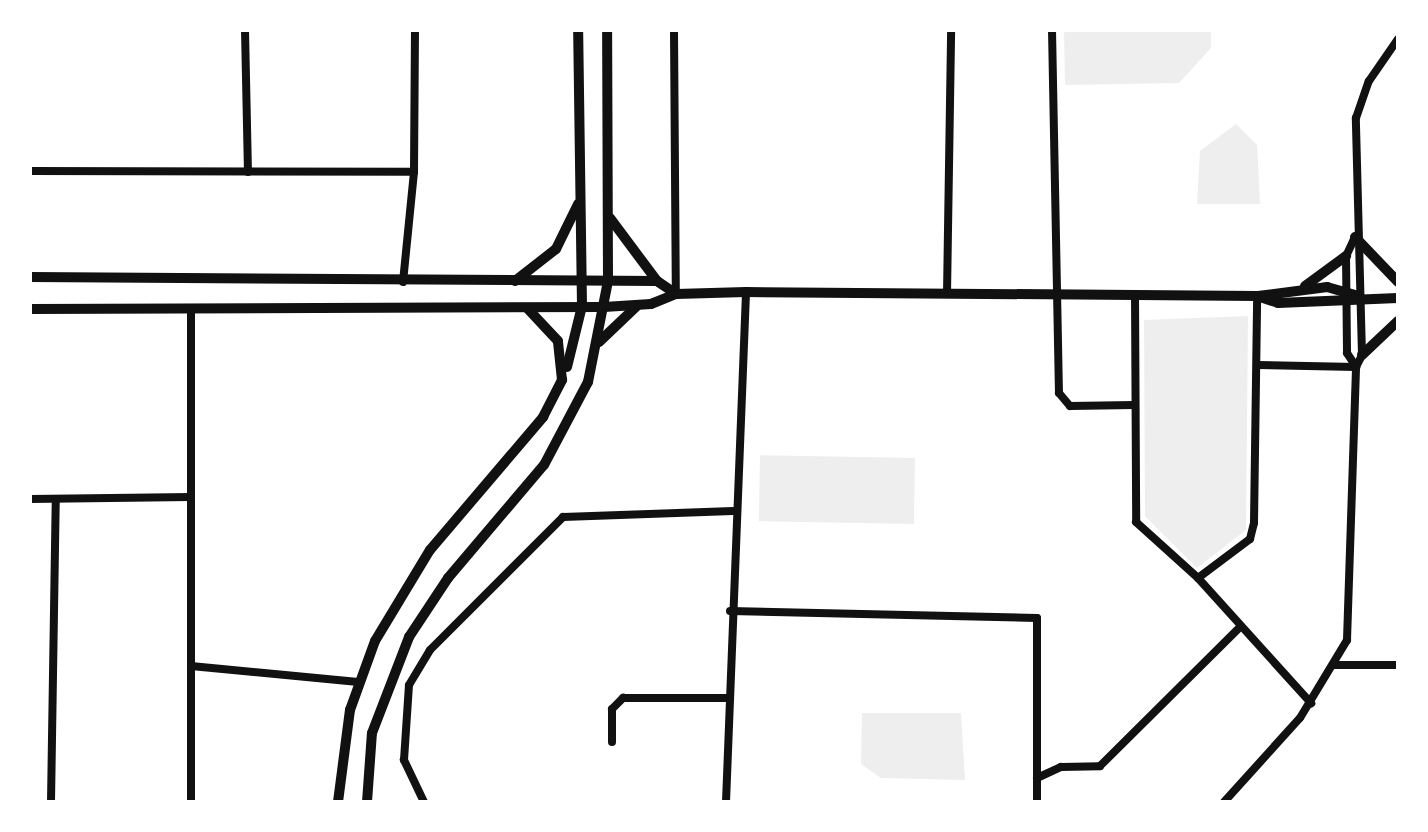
<!DOCTYPE html>
<style>
body{margin:0}
#map{position:relative;width:1428px;height:832px;overflow:hidden;background:#fff;font-family:Quicksand,sans-serif}
div>[style]{position:absolute}
[style*='--x']{left:calc(var(--x)*1px);top:calc(var(--y)*1px);width:calc(var(--w)*1px);rotate:calc(var(--a)*1deg)}
.green>*{inset:0;background:#eee;transform-origin:0 0}
.minor>*{height:8px;margin:-4px;padding:0 4px;transform-origin:4px;border-radius:4px;background:#111}
.secondary>*{height:10px;margin:-5px;padding:0 5px;transform-origin:5px;border-radius:5px;background:#111}
span{translate:-50% -50%;white-space:nowrap;text-align:center;line-height:1.15;-webkit-text-stroke:8px #fff;paint-order:stroke}
.frame{position:absolute;inset:0;border:32px solid #fff;pointer-events:none}
</style>
<div id="map">
<div class="green">
<div style="clip-path:polygon(1064px 30px,1211px 30px,1211px 48px,1179px 83px,1065px 85px)"></div>
<div style="clip-path:polygon(1236px 124px,1257px 145px,1260px 204px,1197px 204px,1200px 151px)"></div>
<div style="clip-path:polygon(1248px 316px,1246px 530px,1197px 568px,1145px 516px,1144px 320px)"></div>
<div style="left:915px;top:458px;width:66px;height:155px;rotate:91deg"></div>
<div style="clip-path:polygon(862px 713px,961px 713px,965px 780px,881px 778px,861px 764px)"></div>
</div>
<div class="minor">
<div style="--x:245;--y:30;--w:142;--a:88.8"></div>
<div style="--x:674;--y:30;--w:264;--a:89.6"></div>
<div style="--x:1052;--y:30;--w:363;--a:88.9"></div>
<div style="--x:1059;--y:393;--w:17;--a:50"></div>
<div style="--x:1070;--y:406;--w:64;--a:-0.9"></div>
<div style="--x:30;--y:171;--w:384;--a:0.1"></div>
<div style="--x:1355;--y:237;--w:21;--a:115"></div>
<div style="--x:1346;--y:256;--w:97;--a:89.4"></div>
<div style="--x:1347;--y:353;--w:17;--a:57"></div>
<div style="--x:403;--y:282;--w:111;--a:-84.3"></div>
<div style="--x:414;--y:172;--w:142;--a:-89.6"></div>
<div style="--x:947;--y:294;--w:264;--a:-89.1"></div>
<div style="--x:1135;--y:294;--w:228;--a:89.7"></div>
<div style="--x:1136;--y:522;--w:84;--a:42.1"></div>
<div style="--x:1198;--y:578;--w:169;--a:47.9"></div>
<div style="--x:191;--y:309;--w:493;--a:90"></div>
<div style="--x:1257;--y:365;--w:99;--a:1.2"></div>
<div style="--x:30;--y:499;--w:161;--a:-0.7"></div>
<div style="--x:1198;--y:578;--w:65;--a:-36.9"></div>
<div style="--x:1250;--y:539;--w:16;--a:-76"></div>
<div style="--x:1254;--y:523;--w:227;--a:-89.2"></div>
<div style="--x:730;--y:611;--w:307;--a:1.3"></div>
<div style="--x:1037;--y:618;--w:160;--a:90"></div>
<div style="--x:1333;--y:665;--w:65;--a:0"></div>
<div style="--x:191;--y:666;--w:168;--a:5.5"></div>
<div style="--x:612;--y:742;--w:33;--a:-90"></div>
<div style="--x:612;--y:709;--w:16;--a:-45"></div>
<div style="--x:623;--y:698;--w:104;--a:0"></div>
<div style="--x:51;--y:802;--w:303;--a:-89.1"></div>
<div style="--x:424;--y:802;--w:47;--a:-115.5"></div>
<div style="--x:404;--y:760;--w:75;--a:-86.2"></div>
<div style="--x:409;--y:685;--w:41;--a:-59"></div>
<div style="--x:430;--y:650;--w:188;--a:-45"></div>
<div style="--x:563;--y:517;--w:170;--a:-2"></div>
<div style="--x:726;--y:802;--w:510;--a:-87.75"></div>
<div style="--x:1037;--y:802;--w:24;--a:-90"></div>
<div style="--x:1037;--y:778;--w:26;--a:-25"></div>
<div style="--x:1061;--y:767;--w:39;--a:-1"></div>
<div style="--x:1100;--y:766;--w:194;--a:-44.8"></div>
<div style="--x:1224;--y:802;--w:113;--a:-47.9"></div>
<div style="--x:1300;--y:718;--w:91;--a:-58.9"></div>
<div style="--x:1347;--y:640;--w:273;--a:-88.1"></div>
<div style="--x:1356;--y:367;--w:13;--a:-63"></div>
<div style="--x:1362;--y:355;--w:237;--a:-91.5"></div>
<div style="--x:1356;--y:118;--w:39;--a:-71"></div>
<div style="--x:1369;--y:81;--w:51;--a:-55.4"></div>
</div>
<div class="secondary">
<div style="--x:610;--y:218;--w:79;--a:53.3"></div>
<div style="--x:1355;--y:237;--w:62;--a:46.3"></div>
<div style="--x:30;--y:277;--w:627;--a:0.37"></div>
<div style="--x:657;--y:281;--w:23;--a:34"></div>
<div style="--x:515;--y:281;--w:52;--a:-38"></div>
<div style="--x:556;--y:249;--w:50;--a:-63.9"></div>
<div style="--x:1305;--y:286;--w:51;--a:-36.2"></div>
<div style="--x:1258;--y:296;--w:70;--a:-7.4"></div>
<div style="--x:1327;--y:287;--w:33;--a:16"></div>
<div style="--x:30;--y:309;--w:574;--a:-0.2"></div>
<div style="--x:604;--y:307;--w:47;--a:-3.7"></div>
<div style="--x:651;--y:304;--w:27;--a:-22"></div>
<div style="--x:676;--y:294;--w:70;--a:-1.6"></div>
<div style="--x:746;--y:292;--w:511;--a:0.45"></div>
<div style="--x:1257;--y:296;--w:22;--a:18"></div>
<div style="--x:1278;--y:303;--w:120;--a:-2.4"></div>
<div style="--x:599;--y:342;--w:52;--a:-43.5"></div>
<div style="--x:1362;--y:355;--w:50;--a:-43.4"></div>
<div style="--x:567;--y:367;--w:63;--a:-76.2"></div>
<div style="--x:582;--y:306;--w:276;--a:-90.8"></div>
<div style="--x:338;--y:802;--w:93;--a:-82.6"></div>
<div style="--x:350;--y:710;--w:73;--a:-70.1"></div>
<div style="--x:375;--y:641;--w:106;--a:-58.9"></div>
<div style="--x:430;--y:550;--w:175;--a:-49.6"></div>
<div style="--x:543;--y:417;--w:42;--a:-62.8"></div>
<div style="--x:562;--y:380;--w:39;--a:-96"></div>
<div style="--x:558;--y:341;--w:44;--a:-133.2"></div>
<div style="--x:367;--y:802;--w:69;--a:-85.9"></div>
<div style="--x:372;--y:733;--w:103;--a:-68.9"></div>
<div style="--x:409;--y:637;--w:71;--a:-56.5"></div>
<div style="--x:448;--y:578;--w:148;--a:-49.7"></div>
<div style="--x:544;--y:465;--w:94;--a:-62.1"></div>
<div style="--x:588;--y:382;--w:103;--a:-78.8"></div>
<div style="--x:608;--y:281;--w:251;--a:-90.2"></div>
</div>
<div class="frame"></div>
</div>
